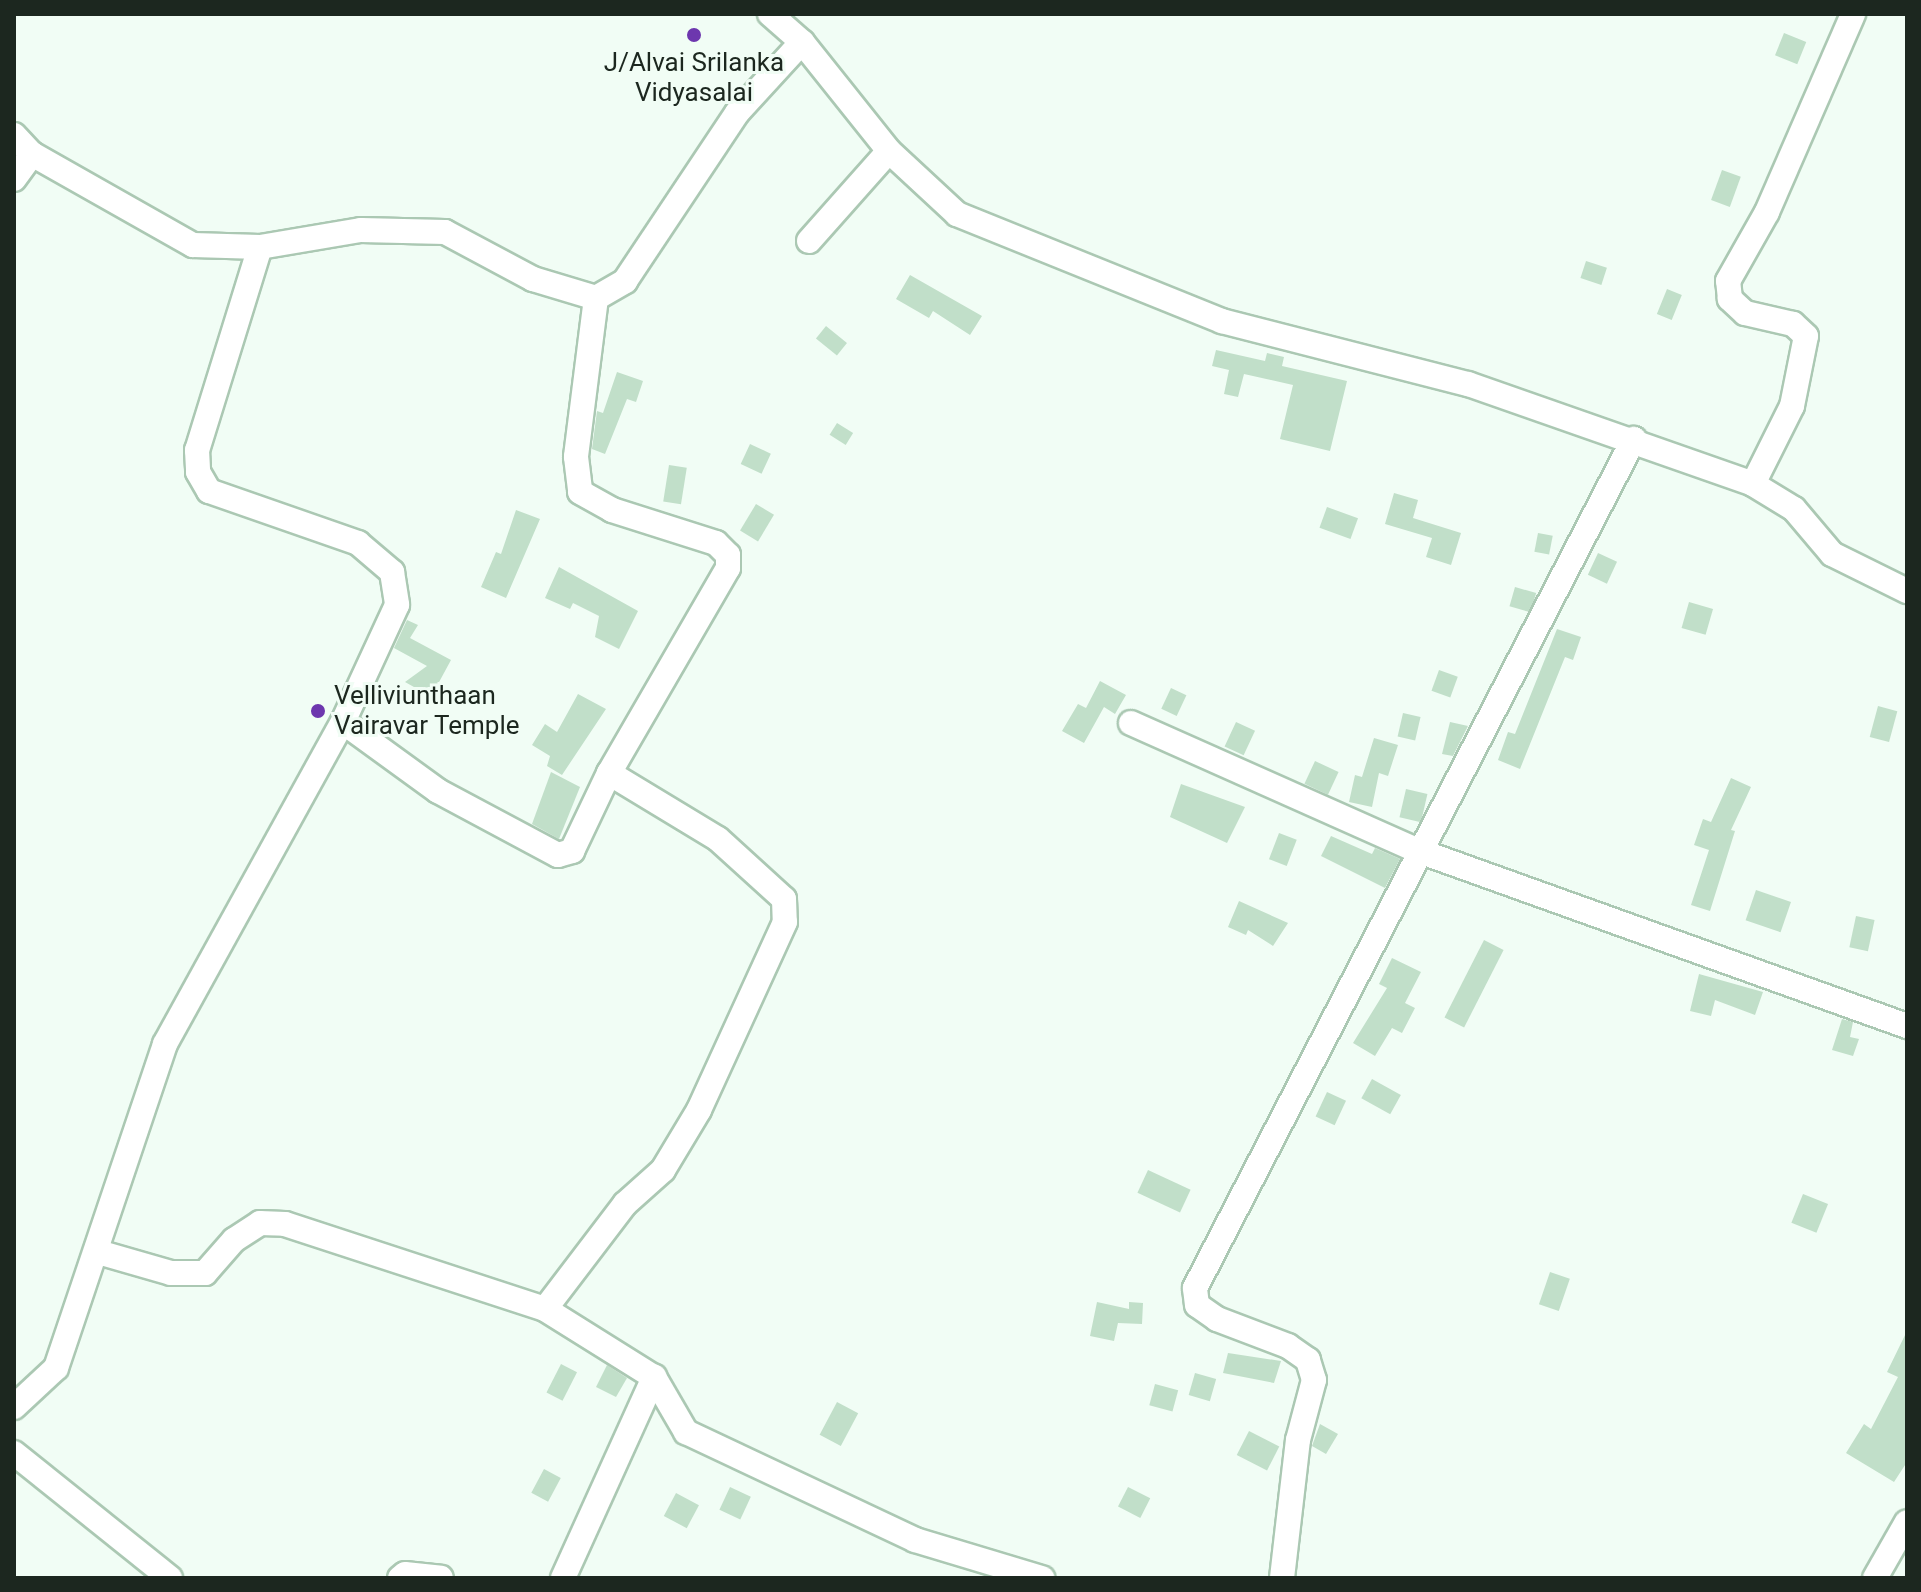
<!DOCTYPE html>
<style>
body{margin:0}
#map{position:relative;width:1921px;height:1592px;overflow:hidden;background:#f1fdf5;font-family:Roboto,sans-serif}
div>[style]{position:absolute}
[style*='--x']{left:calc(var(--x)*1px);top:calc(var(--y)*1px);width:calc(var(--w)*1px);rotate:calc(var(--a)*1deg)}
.building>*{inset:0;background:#c1dfc9;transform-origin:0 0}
.roads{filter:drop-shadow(2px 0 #abc8b3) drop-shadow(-2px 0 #abc8b3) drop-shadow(0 2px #abc8b3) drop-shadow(0 -2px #abc8b3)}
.minor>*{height:24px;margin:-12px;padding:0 12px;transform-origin:12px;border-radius:12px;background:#fff}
.dots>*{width:22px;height:22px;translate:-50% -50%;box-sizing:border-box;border:4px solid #f1fdf5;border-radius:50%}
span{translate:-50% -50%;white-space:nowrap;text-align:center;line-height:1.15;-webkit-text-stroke:6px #f1fdf5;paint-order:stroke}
.poi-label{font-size:26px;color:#1c271f}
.left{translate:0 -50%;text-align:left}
.frame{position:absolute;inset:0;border:16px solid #1c271f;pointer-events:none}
</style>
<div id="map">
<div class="building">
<div style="left:1784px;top:33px;width:24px;height:24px;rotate:22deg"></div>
<div style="left:1722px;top:170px;width:20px;height:32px;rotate:20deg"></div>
<div style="left:1586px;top:261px;width:22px;height:18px;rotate:18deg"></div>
<div style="clip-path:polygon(910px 275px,982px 316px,970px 335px,933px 311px,929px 318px,896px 299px)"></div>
<div style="left:1667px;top:289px;width:16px;height:27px;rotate:22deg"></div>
<div style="left:826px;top:326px;width:27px;height:16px;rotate:39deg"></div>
<div style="clip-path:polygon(1216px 350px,1265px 361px,1267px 353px,1284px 357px,1282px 366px,1347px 381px,1330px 451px,1280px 439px,1293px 385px,1244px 374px,1238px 397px,1224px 394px,1229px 370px,1212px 366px)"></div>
<div style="clip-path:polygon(617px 372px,643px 381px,636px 402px,627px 399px,605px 454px,592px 449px,597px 411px,603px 413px)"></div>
<div style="left:837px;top:423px;width:19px;height:14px;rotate:32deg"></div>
<div style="left:750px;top:444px;width:23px;height:22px;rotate:25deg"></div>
<div style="left:669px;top:465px;width:18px;height:37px;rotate:9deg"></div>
<div style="clip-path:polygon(1394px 493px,1418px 500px,1413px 518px,1461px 533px,1451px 565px,1426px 557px,1432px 538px,1385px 524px)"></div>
<div style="left:756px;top:504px;width:21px;height:31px;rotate:31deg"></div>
<div style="left:1327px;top:507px;width:33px;height:22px;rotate:20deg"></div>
<div style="clip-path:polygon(516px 510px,540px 519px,506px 598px,481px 587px,496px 552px,501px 554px)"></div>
<div style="left:1538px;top:533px;width:15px;height:19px;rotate:11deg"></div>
<div style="left:1598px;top:553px;width:21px;height:24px;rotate:25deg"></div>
<div style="clip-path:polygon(559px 567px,638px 611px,619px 649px,595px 637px,599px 616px,573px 603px,570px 609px,545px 598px)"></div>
<div style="left:1515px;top:587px;width:22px;height:20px;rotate:16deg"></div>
<div style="left:1689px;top:602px;width:25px;height:27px;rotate:16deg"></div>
<div style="clip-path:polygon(407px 620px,418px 625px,410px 638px,451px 660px,438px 684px,439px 701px,405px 682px,427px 666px,394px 648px)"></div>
<div style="clip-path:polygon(1557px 629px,1581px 637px,1573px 660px,1565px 657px,1520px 769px,1498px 760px,1508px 732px,1515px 734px)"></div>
<div style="left:1439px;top:670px;width:20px;height:22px;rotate:20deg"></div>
<div style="clip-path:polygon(1100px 681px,1126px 695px,1115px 714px,1104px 707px,1084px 743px,1062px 731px,1078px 704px,1086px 708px)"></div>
<div style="left:1171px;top:688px;width:17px;height:23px;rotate:25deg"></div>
<div style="clip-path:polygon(578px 694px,606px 709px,562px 775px,547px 766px,550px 756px,532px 745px,545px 724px,557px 732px)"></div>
<div style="left:1878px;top:706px;width:20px;height:32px;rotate:15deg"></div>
<div style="left:1403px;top:713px;width:18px;height:24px;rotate:13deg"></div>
<div style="left:1236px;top:722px;width:21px;height:27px;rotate:25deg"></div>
<div style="clip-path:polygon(1450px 722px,1468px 726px,1453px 756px,1442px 754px)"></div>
<div style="clip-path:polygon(1374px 738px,1398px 745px,1388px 776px,1379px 773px,1372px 807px,1349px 802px,1355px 775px,1362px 777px)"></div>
<div style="left:1315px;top:761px;width:26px;height:25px;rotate:25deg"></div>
<div style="clip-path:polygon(551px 772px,580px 787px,559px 839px,532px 824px)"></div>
<div style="clip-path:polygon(1731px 778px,1751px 787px,1731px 830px,1735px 831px,1710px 911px,1691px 905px,1709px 850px,1694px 845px,1703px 819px,1711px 822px)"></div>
<div style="clip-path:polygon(1181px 784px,1245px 807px,1227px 843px,1170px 817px)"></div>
<div style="left:1406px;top:789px;width:22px;height:29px;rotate:13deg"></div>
<div style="left:1279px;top:833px;width:19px;height:28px;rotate:21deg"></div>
<div style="clip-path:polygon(1331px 836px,1372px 854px,1375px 848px,1400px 859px,1385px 888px,1321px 856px)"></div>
<div style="left:1756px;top:890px;width:37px;height:32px;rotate:19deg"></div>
<div style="clip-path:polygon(1239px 901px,1288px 923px,1273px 946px,1248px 930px,1246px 935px,1228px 927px)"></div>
<div style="left:1856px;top:916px;width:19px;height:32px;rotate:12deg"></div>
<div style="left:1484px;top:940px;width:22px;height:87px;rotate:27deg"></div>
<div style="clip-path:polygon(1392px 958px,1421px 972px,1405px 1003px,1415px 1008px,1402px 1033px,1392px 1028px,1375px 1056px,1353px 1043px,1387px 988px,1379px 984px)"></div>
<div style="clip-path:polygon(1699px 974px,1763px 992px,1755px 1015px,1715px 1000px,1711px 1016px,1690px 1011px)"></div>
<div style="clip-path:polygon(1842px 1019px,1853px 1022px,1850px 1037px,1859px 1039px,1853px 1056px,1832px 1050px)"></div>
<div style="left:1372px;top:1079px;width:33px;height:22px;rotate:29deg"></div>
<div style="left:1327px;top:1092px;width:21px;height:27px;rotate:25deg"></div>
<div style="left:1148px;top:1170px;width:47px;height:25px;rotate:25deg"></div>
<div style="left:1803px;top:1194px;width:27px;height:31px;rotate:22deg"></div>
<div style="left:1550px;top:1272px;width:21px;height:34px;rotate:19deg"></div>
<div style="clip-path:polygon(1097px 1302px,1129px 1309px,1129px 1302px,1143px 1303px,1142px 1324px,1118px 1323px,1114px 1341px,1090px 1336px)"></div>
<div style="clip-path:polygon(1907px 1331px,1907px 1462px,1894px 1482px,1846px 1453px,1864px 1424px,1871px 1429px,1898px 1377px,1887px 1372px)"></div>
<div style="clip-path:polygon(1228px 1353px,1281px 1361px,1274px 1383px,1223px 1373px)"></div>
<div style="left:561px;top:1364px;width:18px;height:32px;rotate:27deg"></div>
<div style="clip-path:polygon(607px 1365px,627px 1378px,616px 1397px,596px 1387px)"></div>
<div style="left:1195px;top:1373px;width:22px;height:23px;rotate:16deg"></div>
<div style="left:1155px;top:1384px;width:24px;height:22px;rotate:15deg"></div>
<div style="left:837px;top:1402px;width:24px;height:37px;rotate:28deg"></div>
<div style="clip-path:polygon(1320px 1424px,1338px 1434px,1326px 1454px,1312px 1446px)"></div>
<div style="left:1249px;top:1431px;width:34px;height:27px;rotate:27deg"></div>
<div style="left:544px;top:1469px;width:19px;height:27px;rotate:28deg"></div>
<div style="left:730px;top:1487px;width:23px;height:25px;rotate:25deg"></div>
<div style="left:1128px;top:1487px;width:25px;height:22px;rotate:27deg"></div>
<div style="left:676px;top:1493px;width:26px;height:26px;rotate:28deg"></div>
</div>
<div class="roads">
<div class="minor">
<div style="--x:770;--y:14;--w:43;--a:41.2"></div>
<div style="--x:14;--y:135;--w:26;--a:47"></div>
<div style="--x:14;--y:179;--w:31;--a:-54"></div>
<div style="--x:32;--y:154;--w:185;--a:29.5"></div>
<div style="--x:193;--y:245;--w:67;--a:1.7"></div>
<div style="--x:260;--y:247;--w:102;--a:-9.6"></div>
<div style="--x:361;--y:230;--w:84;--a:1.4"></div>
<div style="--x:445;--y:232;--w:100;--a:28.1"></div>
<div style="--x:533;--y:279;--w:66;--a:16.8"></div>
<div style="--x:596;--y:298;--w:34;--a:-30"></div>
<div style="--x:625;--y:281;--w:202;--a:-56.3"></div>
<div style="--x:737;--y:113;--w:96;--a:-47.5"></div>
<div style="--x:802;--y:42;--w:139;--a:51.4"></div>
<div style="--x:889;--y:151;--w:93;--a:42.8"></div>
<div style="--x:957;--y:214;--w:286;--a:22"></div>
<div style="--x:1222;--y:321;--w:254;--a:14.4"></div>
<div style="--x:1468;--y:384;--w:302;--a:19.3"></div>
<div style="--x:1753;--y:484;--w:48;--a:31.4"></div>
<div style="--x:1794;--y:509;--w:59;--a:49.8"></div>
<div style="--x:1832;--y:554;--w:84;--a:26.3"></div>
<div style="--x:809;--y:241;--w:120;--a:-48.4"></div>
<div style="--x:260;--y:247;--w:213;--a:107.2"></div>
<div style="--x:197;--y:450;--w:22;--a:87"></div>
<div style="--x:198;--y:472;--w:22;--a:60"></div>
<div style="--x:209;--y:491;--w:158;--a:19.2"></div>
<div style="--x:358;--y:543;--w:45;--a:40.5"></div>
<div style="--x:392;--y:572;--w:33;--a:81"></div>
<div style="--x:397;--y:605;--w:129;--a:114.8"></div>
<div style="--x:343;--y:722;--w:117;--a:36"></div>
<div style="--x:438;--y:791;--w:136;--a:28.1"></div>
<div style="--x:558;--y:855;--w:15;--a:-16"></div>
<div style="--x:572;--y:851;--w:86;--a:-64.6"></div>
<div style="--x:609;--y:773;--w:127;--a:31.2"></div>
<div style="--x:718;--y:839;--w:89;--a:42.3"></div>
<div style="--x:784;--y:899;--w:23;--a:88"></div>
<div style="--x:785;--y:922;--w:207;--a:114.6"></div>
<div style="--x:699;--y:1110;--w:70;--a:121"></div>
<div style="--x:663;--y:1170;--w:51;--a:138.2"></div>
<div style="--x:625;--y:1204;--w:132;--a:127.3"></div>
<div style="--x:545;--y:1309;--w:128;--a:32"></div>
<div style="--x:654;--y:1377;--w:64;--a:59.8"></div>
<div style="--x:686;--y:1432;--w:253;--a:25.2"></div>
<div style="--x:915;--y:1540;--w:133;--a:16.7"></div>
<div style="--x:596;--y:298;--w:160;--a:97.2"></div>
<div style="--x:576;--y:457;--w:35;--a:83"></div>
<div style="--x:580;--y:492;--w:37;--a:29"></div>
<div style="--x:612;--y:510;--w:109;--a:17.6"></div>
<div style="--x:716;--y:543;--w:17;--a:45"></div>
<div style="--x:728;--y:555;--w:13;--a:90"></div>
<div style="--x:728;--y:568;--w:237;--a:120.1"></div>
<div style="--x:1753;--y:484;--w:87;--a:-63.4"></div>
<div style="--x:1792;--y:406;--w:71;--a:-78.7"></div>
<div style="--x:1806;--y:336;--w:18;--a:-137"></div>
<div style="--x:1793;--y:324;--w:49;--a:-167.1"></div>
<div style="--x:1745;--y:313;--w:21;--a:-137"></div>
<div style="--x:1730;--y:299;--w:18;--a:-96"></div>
<div style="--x:1728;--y:281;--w:79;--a:-60.5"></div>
<div style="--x:1767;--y:212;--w:216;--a:-66.5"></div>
<div style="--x:1131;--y:723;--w:315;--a:24"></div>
<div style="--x:1419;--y:851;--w:518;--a:19.73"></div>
<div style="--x:98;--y:1252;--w:76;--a:16"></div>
<div style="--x:171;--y:1273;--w:34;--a:0"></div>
<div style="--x:205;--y:1273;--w:44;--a:-48.7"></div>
<div style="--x:234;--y:1240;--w:31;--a:-33"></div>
<div style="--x:260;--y:1223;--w:25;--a:2"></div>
<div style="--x:285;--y:1224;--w:274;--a:18.1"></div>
<div style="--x:14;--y:1407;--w:57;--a:-42.9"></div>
<div style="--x:56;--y:1368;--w:342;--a:-71.4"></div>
<div style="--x:165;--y:1044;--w:368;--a:-61.1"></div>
<div style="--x:14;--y:1453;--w:200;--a:38.7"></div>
<div style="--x:400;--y:1578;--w:6;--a:-39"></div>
<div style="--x:405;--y:1574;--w:36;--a:6"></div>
<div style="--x:563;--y:1578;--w:221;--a:-65.6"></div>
<div style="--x:1282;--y:1578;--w:139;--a:-83.4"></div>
<div style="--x:1298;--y:1440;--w:62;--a:-75.1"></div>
<div style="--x:1314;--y:1380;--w:21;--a:-107"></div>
<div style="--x:1308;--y:1360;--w:24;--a:-145"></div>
<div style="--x:1288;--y:1346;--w:76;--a:-159.2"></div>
<div style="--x:1217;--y:1319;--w:24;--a:-145"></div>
<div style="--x:1197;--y:1305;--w:17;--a:-97"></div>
<div style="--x:1195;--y:1288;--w:956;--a:-62.66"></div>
<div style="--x:1875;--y:1578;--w:64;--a:-60.3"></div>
</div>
</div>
<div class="dots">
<div style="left:694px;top:35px;background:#6d37ae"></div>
<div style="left:318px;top:711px;background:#6d37ae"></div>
</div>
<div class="poi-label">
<span style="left:694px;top:78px">J/Alvai Srilanka<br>Vidyasalai</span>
<span class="left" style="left:334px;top:711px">Velliviunthaan<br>Vairavar Temple</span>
</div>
<div class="frame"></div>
</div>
